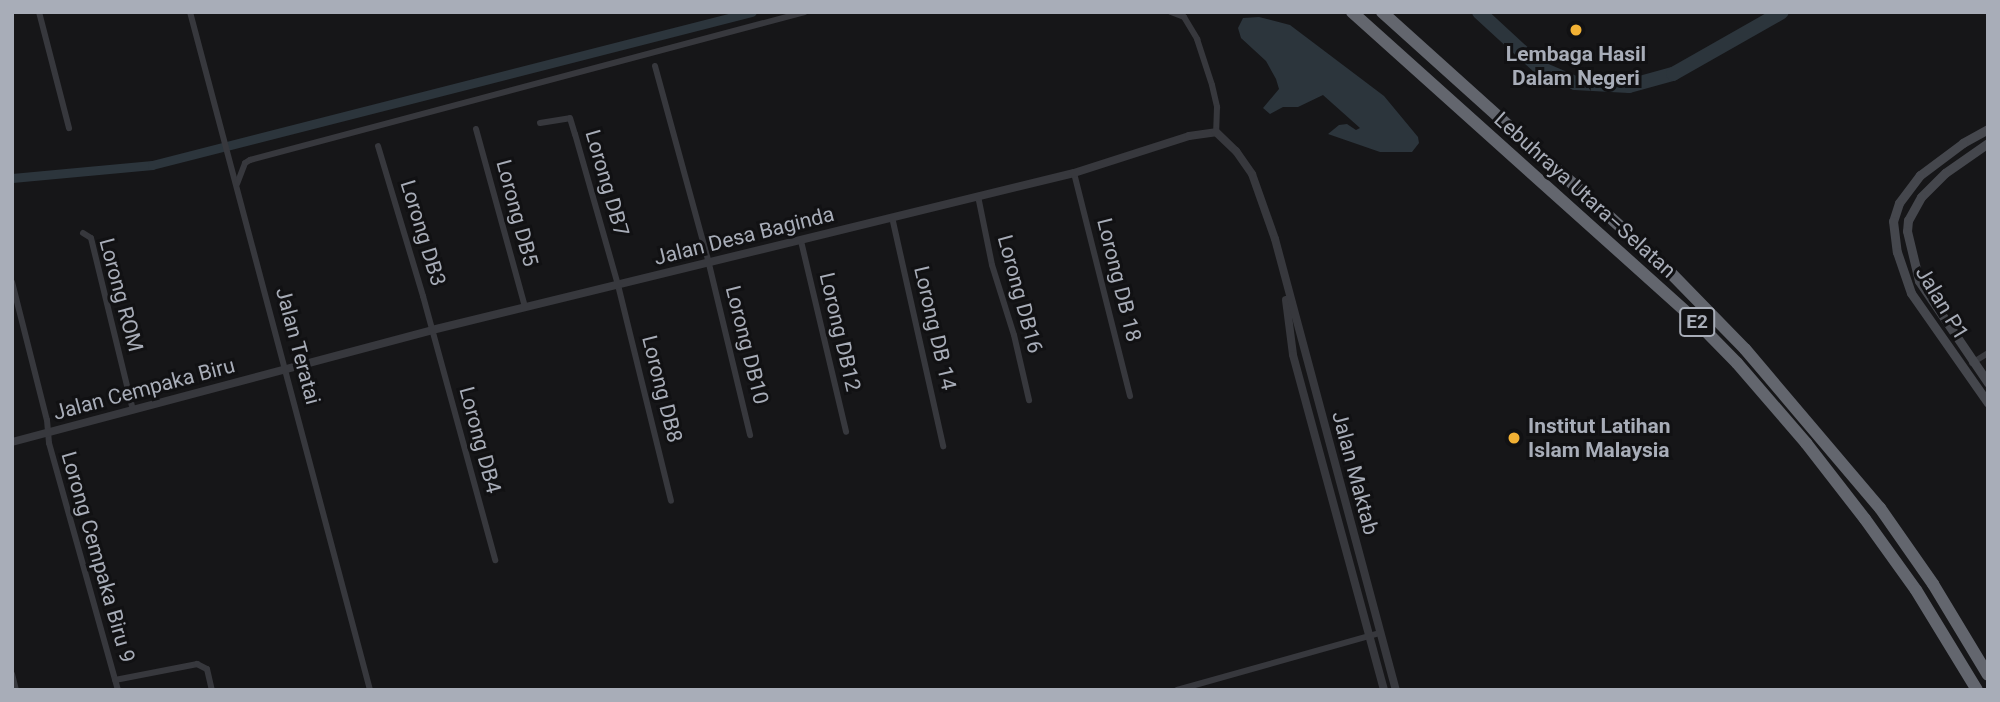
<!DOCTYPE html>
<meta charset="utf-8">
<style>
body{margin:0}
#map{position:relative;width:2000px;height:702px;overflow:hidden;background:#161618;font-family:Roboto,sans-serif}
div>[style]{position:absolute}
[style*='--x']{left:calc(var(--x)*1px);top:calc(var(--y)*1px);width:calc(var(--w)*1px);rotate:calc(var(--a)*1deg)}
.water>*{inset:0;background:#2c353c}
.canal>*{height:9px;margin:-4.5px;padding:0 4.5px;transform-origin:4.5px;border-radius:4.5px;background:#2c353c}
.river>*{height:14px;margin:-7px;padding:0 7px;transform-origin:7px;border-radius:7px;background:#2c353c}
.minor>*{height:6px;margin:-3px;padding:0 3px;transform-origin:3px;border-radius:3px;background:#37383d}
.tertiary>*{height:8px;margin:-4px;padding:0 4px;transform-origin:4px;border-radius:4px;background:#37383d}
.secondary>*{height:9px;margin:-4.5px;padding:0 4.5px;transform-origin:4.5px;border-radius:4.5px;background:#45474d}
.motorway>*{height:12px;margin:-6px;padding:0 6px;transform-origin:6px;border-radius:6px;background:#63666e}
.dots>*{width:19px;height:19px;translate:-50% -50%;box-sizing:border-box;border:4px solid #111113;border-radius:50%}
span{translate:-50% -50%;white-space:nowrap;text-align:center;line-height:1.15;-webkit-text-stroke:6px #111113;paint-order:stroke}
.shield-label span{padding:2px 5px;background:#111113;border:2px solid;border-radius:5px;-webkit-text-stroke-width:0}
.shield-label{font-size:19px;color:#a8adb8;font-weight:700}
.poi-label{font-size:21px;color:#a8adb8;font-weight:700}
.left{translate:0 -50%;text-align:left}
.street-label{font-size:21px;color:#a8adb8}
.frame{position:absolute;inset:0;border:14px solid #a8adb8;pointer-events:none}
</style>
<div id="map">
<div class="water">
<div style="clip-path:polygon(1259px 17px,1290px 25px,1384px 96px,1418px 137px,1419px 143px,1412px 152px,1380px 152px,1328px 134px,1339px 125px,1347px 124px,1356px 130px,1360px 128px,1323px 95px,1298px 107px,1283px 107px,1270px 114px,1263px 108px,1279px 89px,1276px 79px,1266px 61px,1241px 38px,1238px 28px,1243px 18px)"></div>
</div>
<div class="canal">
<div style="--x:12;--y:178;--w:141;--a:-5.3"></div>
<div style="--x:152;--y:165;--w:619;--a:-14.31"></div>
</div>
<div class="river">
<div style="--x:1479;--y:12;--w:83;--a:42.6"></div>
<div style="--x:1540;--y:68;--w:38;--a:23"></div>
<div style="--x:1575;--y:83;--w:54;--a:3.2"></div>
<div style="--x:1629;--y:86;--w:46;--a:-15.3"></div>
<div style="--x:1673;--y:74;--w:125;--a:-29.6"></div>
</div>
<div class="minor">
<div style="--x:39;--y:12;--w:120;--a:75.5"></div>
<div style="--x:190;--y:12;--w:701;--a:75.13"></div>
<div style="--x:1171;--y:12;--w:14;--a:21"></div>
<div style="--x:1184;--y:17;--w:26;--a:59"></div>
<div style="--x:1197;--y:39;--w:48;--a:71.9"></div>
<div style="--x:1212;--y:85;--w:23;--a:77"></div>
<div style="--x:1217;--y:107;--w:25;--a:92"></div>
<div style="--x:655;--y:66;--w:205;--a:74.7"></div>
<div style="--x:709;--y:264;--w:176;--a:76.5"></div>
<div style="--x:540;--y:123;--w:30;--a:-9"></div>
<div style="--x:570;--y:118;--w:17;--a:73"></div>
<div style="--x:575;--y:134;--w:157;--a:74.1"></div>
<div style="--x:618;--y:285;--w:222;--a:76.2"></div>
<div style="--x:476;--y:129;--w:185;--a:74.6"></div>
<div style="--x:378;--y:146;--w:157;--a:73.3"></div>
<div style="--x:423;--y:296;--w:274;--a:74.7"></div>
<div style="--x:1074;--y:173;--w:230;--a:75.9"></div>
<div style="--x:237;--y:184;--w:22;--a:-69"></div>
<div style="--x:245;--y:163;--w:6;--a:-31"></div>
<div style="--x:250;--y:160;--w:574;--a:-14.93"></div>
<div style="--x:978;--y:196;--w:70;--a:78.5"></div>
<div style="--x:992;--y:265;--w:73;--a:72.6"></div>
<div style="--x:1014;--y:335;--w:67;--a:77"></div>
<div style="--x:892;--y:217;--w:235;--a:77.4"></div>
<div style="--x:83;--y:233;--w:9;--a:32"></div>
<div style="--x:91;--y:238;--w:177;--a:76.3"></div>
<div style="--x:801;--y:241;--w:196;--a:76.7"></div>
<div style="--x:12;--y:282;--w:142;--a:75.8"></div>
<div style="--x:47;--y:420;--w:23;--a:85"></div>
<div style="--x:49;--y:443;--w:256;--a:74.4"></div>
<div style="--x:1972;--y:363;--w:19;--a:-32"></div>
<div style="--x:12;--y:674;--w:16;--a:76"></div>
<div style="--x:115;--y:680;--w:84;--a:-11"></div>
<div style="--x:197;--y:664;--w:11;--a:27"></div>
<div style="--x:207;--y:669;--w:22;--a:77"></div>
<div style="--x:1177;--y:690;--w:211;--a:-15.7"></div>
</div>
<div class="tertiary">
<div style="--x:1286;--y:300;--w:55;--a:82.7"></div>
<div style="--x:1293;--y:355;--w:347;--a:74.8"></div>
<div style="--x:12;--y:442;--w:435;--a:-14.9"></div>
<div style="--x:432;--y:330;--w:661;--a:-13.74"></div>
<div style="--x:1074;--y:173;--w:121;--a:-17.8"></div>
<div style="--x:1189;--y:136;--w:27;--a:-8"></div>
<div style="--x:1216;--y:132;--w:28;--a:44"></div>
<div style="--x:1236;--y:151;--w:28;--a:55"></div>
<div style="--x:1252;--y:174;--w:69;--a:70.5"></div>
<div style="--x:1275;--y:239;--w:467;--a:75"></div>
</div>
<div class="secondary">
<div style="--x:1988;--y:129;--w:29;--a:151"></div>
<div style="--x:1963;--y:143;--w:54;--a:143.3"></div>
<div style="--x:1920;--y:175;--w:35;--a:127"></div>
<div style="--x:1899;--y:203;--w:19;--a:108"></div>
<div style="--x:1893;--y:221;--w:31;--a:83"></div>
<div style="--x:1897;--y:252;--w:43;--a:71.1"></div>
<div style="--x:1911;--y:293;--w:134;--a:55"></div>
<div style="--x:1988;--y:143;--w:52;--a:145.1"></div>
<div style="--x:1945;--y:173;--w:34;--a:135"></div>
<div style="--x:1921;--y:197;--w:26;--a:119"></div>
<div style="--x:1908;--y:220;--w:11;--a:95"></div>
<div style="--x:1907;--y:231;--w:51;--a:76.5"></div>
<div style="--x:1919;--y:281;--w:123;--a:55.9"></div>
</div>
<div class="motorway">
<div style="--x:1352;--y:12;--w:451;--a:41.9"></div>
<div style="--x:1688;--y:313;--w:70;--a:45.6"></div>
<div style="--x:1737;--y:363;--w:106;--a:49.2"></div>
<div style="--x:1806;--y:443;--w:96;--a:52.2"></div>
<div style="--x:1865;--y:519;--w:87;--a:54.3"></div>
<div style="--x:1916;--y:590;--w:117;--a:58.6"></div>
<div style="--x:1382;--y:12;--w:375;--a:42"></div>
<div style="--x:1661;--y:263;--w:120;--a:45.7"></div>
<div style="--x:1745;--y:349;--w:209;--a:49.7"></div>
<div style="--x:1880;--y:508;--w:93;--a:55.1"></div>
<div style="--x:1933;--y:584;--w:106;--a:58.9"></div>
</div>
<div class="dots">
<div style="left:1576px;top:30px;background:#f2b134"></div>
<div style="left:1514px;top:438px;background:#f2b134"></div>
</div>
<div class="shield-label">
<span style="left:1697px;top:322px">E2</span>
</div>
<div class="poi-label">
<span style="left:1576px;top:66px">Lembaga Hasil<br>Dalam Negeri</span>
<span class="left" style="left:1528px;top:438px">Institut Latihan<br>Islam Malaysia</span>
</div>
<div class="street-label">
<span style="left:607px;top:183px;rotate:74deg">Lorong DB7</span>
<span style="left:1585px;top:195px;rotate:42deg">Lebuhraya Utara–Selatan</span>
<span style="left:517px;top:213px;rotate:75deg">Lorong DB5</span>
<span style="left:423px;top:233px;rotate:73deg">Lorong DB3</span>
<span style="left:744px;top:236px;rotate:-14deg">Jalan Desa Baginda</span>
<span style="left:1119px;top:280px;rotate:76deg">Lorong DB 18</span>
<span style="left:1020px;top:294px;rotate:75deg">Lorong DB16</span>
<span style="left:121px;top:295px;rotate:75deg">Lorong ROM</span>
<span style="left:1942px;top:303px;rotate:59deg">Jalan P1</span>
<span style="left:935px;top:328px;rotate:77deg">Lorong DB 14</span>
<span style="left:840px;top:332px;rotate:77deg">Lorong DB12</span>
<span style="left:747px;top:345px;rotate:76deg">Lorong DB10</span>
<span style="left:298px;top:346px;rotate:75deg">Jalan Teratai</span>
<span style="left:144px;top:389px;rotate:-15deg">Jalan Cempaka Biru</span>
<span style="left:662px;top:389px;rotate:76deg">Lorong DB8</span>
<span style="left:480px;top:440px;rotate:75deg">Lorong DB4</span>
<span style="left:1355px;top:473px;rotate:75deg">Jalan Maktab</span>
<span style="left:98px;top:557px;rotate:74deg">Lorong Cempaka Biru 9</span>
</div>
<div class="frame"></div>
</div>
